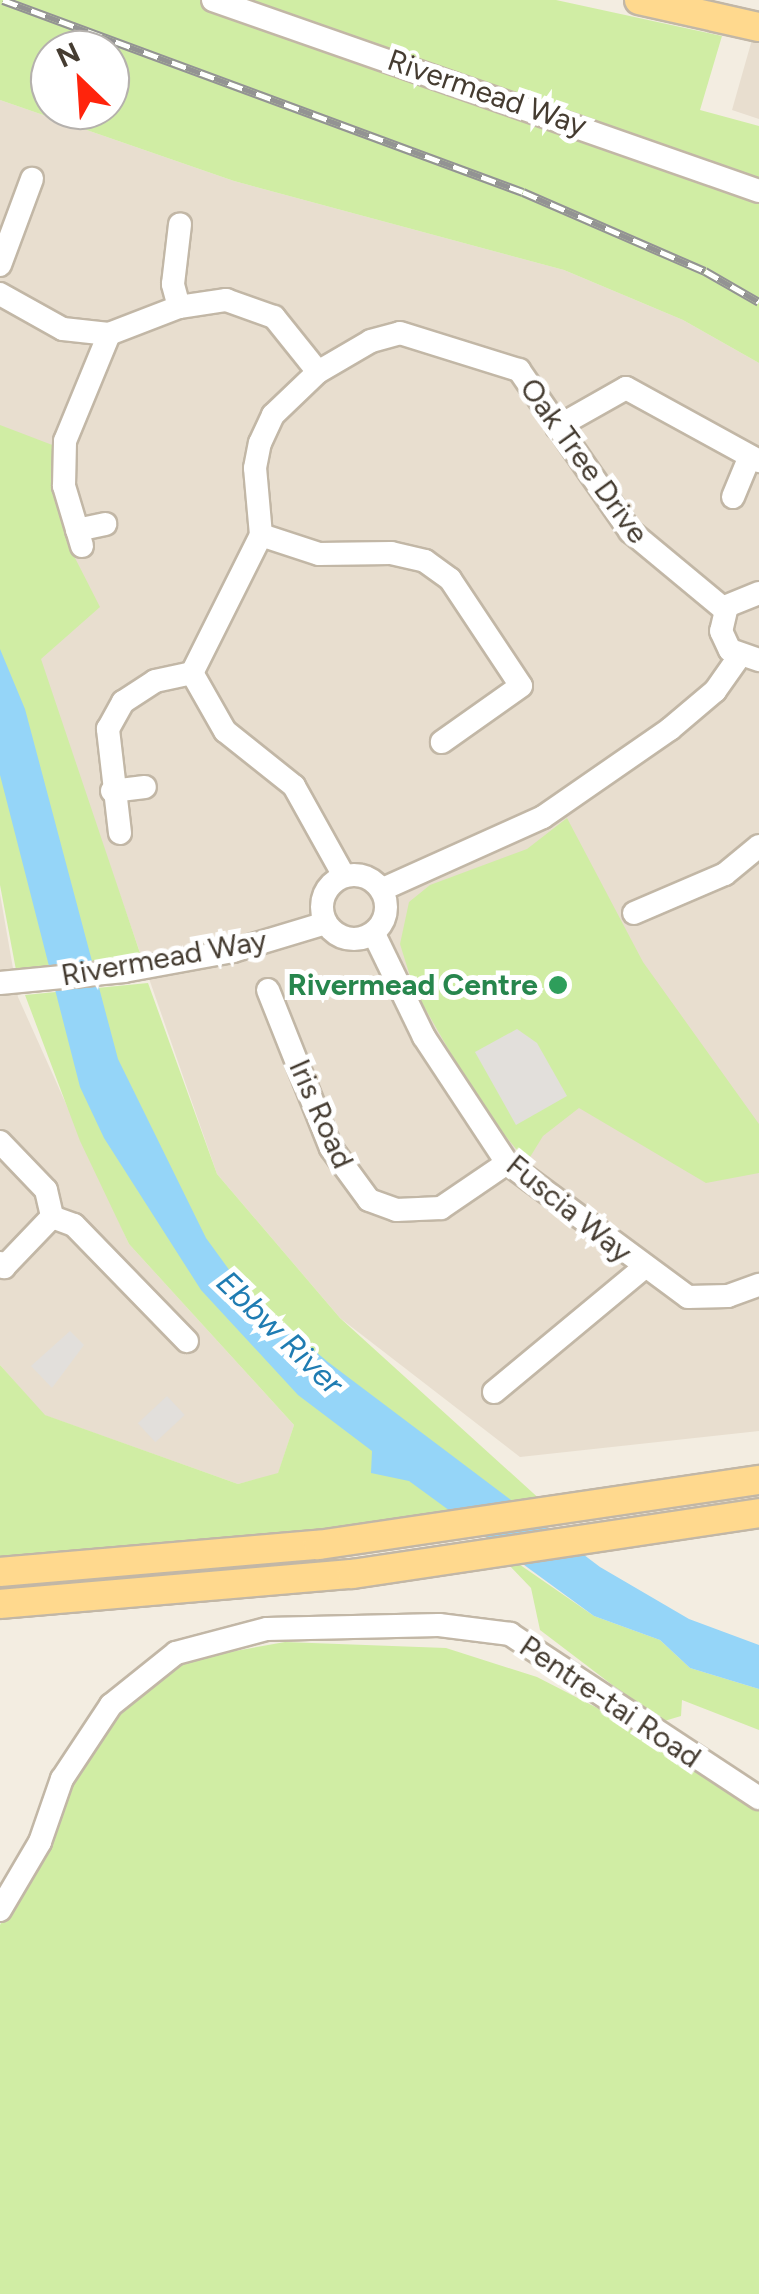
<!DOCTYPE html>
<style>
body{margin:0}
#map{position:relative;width:759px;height:2294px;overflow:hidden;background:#f3ede1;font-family:Figtree,sans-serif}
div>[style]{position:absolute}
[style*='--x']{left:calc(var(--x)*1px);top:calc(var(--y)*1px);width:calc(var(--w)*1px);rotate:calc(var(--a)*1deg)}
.residential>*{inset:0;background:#e8decf}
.green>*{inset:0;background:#d0eda4}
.parking>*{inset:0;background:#e2dfdb;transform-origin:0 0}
.water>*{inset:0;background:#95d5f8}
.roads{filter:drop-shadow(2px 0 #c2b7a6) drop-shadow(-2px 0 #c2b7a6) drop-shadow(0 2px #c2b7a6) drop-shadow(0 -2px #c2b7a6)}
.minor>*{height:22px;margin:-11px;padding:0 11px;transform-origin:11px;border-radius:11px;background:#fff}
.minor>.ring{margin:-11px;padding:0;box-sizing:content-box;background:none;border:22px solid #fff;border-radius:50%}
.major>*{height:28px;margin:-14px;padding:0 14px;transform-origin:14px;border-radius:14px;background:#ffd98e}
.rail>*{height:9px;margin-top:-4.5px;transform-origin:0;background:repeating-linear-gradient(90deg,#fff 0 15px,#939393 0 30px);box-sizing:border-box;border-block:2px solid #939393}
.dots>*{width:28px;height:28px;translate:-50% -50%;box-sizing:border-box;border:5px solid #fff;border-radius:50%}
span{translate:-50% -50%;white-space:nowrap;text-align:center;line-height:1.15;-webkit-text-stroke:10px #fff;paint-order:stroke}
.street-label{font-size:30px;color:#453c31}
.leisure-label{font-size:30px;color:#27864d;font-weight:700}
.right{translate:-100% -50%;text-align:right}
.water-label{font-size:32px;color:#1f7cb2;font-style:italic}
.north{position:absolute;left:30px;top:30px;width:100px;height:100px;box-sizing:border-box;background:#fff;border:2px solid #b5b1ad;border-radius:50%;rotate:335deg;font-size:28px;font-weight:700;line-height:40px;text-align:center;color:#453c31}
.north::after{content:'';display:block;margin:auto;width:35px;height:45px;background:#ff240c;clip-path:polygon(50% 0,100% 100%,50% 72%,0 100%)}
</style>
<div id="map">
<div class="residential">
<div style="clip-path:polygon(759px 15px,759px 119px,732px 110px)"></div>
<div style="clip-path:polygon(0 100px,234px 181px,564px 270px,683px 320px,759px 363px,759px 1431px,520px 1457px,340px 1318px,217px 1174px,0 550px)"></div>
<div style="clip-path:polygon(0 894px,18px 997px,129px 1244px,294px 1425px,278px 1474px,238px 1484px,44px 1415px,0 1365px)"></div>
</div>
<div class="green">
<div style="clip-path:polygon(evenodd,0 0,556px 0,722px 36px,700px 110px,759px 126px,759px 363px,683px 320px,564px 270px,234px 181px,0 100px,0 0,50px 50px,110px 50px,110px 110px,50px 110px,50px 50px)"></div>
<div style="clip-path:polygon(0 425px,55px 446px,54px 492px,72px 552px,100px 607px,41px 659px,141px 956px,16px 970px,0 885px)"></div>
<div style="clip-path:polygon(567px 818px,643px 962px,759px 1124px,759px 1173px,706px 1183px,579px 1108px,543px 1136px,527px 1162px,482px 1108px,414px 989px,400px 944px,409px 902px,430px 885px,527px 849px)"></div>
<div style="clip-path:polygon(148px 983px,217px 1174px,340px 1318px,555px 1513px,0 1562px,0 1365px,45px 1415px,238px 1484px,278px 1473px,294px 1425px,129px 1244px,80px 1141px,25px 995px)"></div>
<div style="clip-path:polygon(487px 1542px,594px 1616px,660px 1640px,690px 1668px,759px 1689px,759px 1730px,682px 1700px,681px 1716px,661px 1722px,540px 1630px,531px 1588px)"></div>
<div style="clip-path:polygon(285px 1642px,446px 1648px,537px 1677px,642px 1731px,670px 1759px,759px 1805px,759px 2294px,0 2294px,0 1925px,64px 1796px,121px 1709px,185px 1660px)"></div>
</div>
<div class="parking">
<div style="clip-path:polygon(517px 1029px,537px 1043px,567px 1096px,516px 1125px,475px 1052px)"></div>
<div style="clip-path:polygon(70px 1331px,84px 1345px,52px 1388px,31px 1366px)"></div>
<div style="left:167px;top:1396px;width:26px;height:40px;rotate:47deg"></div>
</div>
<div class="water">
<div style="clip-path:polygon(0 649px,25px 709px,118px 1059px,206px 1238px,246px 1293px,328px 1362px,600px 1567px,689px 1619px,759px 1645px,759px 1689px,690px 1668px,660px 1640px,594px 1616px,409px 1481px,371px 1473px,372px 1451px,298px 1395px,201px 1290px,104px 1138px,80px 1087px,0 775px)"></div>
</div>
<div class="roads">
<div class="minor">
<div style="--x:213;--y:0;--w:578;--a:19.28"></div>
<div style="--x:0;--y:265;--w:92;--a:-69.6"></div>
<div style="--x:0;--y:294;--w:72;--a:29.1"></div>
<div style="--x:63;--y:329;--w:46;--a:6.2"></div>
<div style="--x:109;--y:334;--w:75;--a:-21.1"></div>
<div style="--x:179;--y:307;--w:48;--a:-8.5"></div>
<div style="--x:226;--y:300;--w:51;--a:19.5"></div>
<div style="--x:274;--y:317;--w:70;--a:51.3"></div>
<div style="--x:179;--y:307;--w:24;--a:-105"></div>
<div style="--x:173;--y:284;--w:60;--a:-83.3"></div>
<div style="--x:557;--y:427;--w:79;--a:-29.5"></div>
<div style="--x:626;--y:388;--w:152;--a:28.8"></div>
<div style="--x:733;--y:497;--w:44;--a:-67.5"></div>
<div style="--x:77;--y:530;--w:29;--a:-12"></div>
<div style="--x:261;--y:535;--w:61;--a:18.1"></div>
<div style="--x:319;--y:554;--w:72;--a:-0.8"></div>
<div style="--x:391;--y:553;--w:35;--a:13"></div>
<div style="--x:425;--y:561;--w:31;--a:36"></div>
<div style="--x:450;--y:579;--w:128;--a:56.4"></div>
<div style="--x:521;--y:686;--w:97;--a:144.7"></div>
<div style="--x:82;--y:546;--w:63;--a:-106.7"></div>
<div style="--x:64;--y:486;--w:45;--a:-88.7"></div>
<div style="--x:65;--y:441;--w:116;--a:-67.6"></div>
<div style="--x:759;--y:593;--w:35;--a:158"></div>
<div style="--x:727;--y:606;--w:26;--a:103"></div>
<div style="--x:721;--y:631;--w:21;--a:65"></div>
<div style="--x:730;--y:650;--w:31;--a:19"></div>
<div style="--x:112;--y:791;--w:33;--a:-7"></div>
<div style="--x:120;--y:833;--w:105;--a:-96.6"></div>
<div style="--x:108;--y:729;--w:31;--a:-61"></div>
<div style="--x:123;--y:702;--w:38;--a:-33"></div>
<div style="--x:155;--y:681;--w:38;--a:-12"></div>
<div class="ring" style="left:322px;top:875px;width:42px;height:42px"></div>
<div style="--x:344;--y:876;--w:103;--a:-119.1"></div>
<div style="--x:294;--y:786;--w:88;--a:-141.4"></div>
<div style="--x:225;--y:731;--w:67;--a:-119.6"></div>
<div style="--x:192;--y:673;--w:154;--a:-63.4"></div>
<div style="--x:261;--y:535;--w:67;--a:-95.1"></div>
<div style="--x:255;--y:468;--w:25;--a:-79"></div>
<div style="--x:260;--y:443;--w:31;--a:-65"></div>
<div style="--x:273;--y:415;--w:62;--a:-43.7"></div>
<div style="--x:318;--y:372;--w:61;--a:-30.3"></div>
<div style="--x:371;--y:341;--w:30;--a:-15"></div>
<div style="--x:400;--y:333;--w:125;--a:17.3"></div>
<div style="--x:519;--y:370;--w:196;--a:55.4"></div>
<div style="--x:630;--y:531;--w:124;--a:39.7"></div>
<div style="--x:383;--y:889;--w:175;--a:-24.2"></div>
<div style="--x:543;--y:817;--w:155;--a:-34.7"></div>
<div style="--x:670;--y:729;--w:59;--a:-40.2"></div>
<div style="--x:715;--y:691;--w:42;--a:-54.8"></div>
<div style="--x:634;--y:913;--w:99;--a:-23.2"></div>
<div style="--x:725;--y:874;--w:44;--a:-39.5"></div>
<div style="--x:374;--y:934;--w:114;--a:64.1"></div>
<div style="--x:424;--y:1037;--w:151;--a:56.6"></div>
<div style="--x:507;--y:1163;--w:225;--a:36.5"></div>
<div style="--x:688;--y:1297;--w:40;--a:-1.4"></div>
<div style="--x:728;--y:1296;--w:33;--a:-20"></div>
<div style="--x:0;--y:983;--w:125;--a:-5.5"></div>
<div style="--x:124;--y:971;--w:111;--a:-10.4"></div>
<div style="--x:233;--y:951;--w:97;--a:-16.8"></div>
<div style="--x:268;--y:990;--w:170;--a:68.3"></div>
<div style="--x:331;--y:1148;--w:64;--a:53.8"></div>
<div style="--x:369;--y:1200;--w:29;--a:20"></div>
<div style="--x:396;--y:1210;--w:45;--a:-2.5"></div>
<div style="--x:441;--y:1208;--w:80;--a:-34.3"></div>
<div style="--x:0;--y:1142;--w:66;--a:46.2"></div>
<div style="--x:46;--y:1190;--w:28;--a:77"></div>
<div style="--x:52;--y:1217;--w:23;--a:20"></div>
<div style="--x:74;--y:1225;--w:162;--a:45.8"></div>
<div style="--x:0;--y:1263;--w:6;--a:45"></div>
<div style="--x:4;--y:1267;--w:69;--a:-46.2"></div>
<div style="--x:494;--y:1392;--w:192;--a:-39.7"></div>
<div style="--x:0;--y:1910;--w:79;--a:-59.5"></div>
<div style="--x:40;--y:1842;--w:67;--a:-70.8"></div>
<div style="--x:62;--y:1779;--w:89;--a:-56.5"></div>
<div style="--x:111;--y:1705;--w:83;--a:-38.7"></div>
<div style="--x:176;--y:1653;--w:94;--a:-14.8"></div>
<div style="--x:267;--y:1629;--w:172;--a:-1.3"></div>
<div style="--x:439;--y:1625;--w:72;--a:7.2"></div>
<div style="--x:510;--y:1634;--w:298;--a:33.4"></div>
</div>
<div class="major">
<div style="--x:639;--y:0;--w:123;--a:12.7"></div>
<div style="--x:0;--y:1572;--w:319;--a:-4.9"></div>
<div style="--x:318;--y:1545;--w:446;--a:-8.4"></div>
<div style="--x:0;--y:1604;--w:353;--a:-4.9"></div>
<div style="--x:352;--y:1574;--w:412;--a:-8.5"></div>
</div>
</div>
<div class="rail">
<div style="--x:3;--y:0;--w:554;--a:20.27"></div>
<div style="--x:523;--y:192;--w:198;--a:23.5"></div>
<div style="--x:705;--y:271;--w:62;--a:29.9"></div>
</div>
<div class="dots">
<div style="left:558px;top:985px;background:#2e9e5b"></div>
</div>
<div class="street-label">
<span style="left:487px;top:93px;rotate:19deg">Rivermead Way</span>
<span style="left:584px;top:461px;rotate:54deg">Oak Tree Drive</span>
<span style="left:164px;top:958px;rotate:-10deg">Rivermead Way</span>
<span style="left:321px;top:1114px;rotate:66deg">Iris Road</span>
<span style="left:569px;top:1209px;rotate:39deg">Fuscia Way</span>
<span style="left:610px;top:1702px;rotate:34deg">Pentre-tai Road</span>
</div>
<div class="leisure-label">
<span class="right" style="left:538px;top:985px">Rivermead Centre</span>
</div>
<div class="water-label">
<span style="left:280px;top:1333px;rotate:44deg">Ebbw River</span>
</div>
<div class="north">N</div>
</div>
